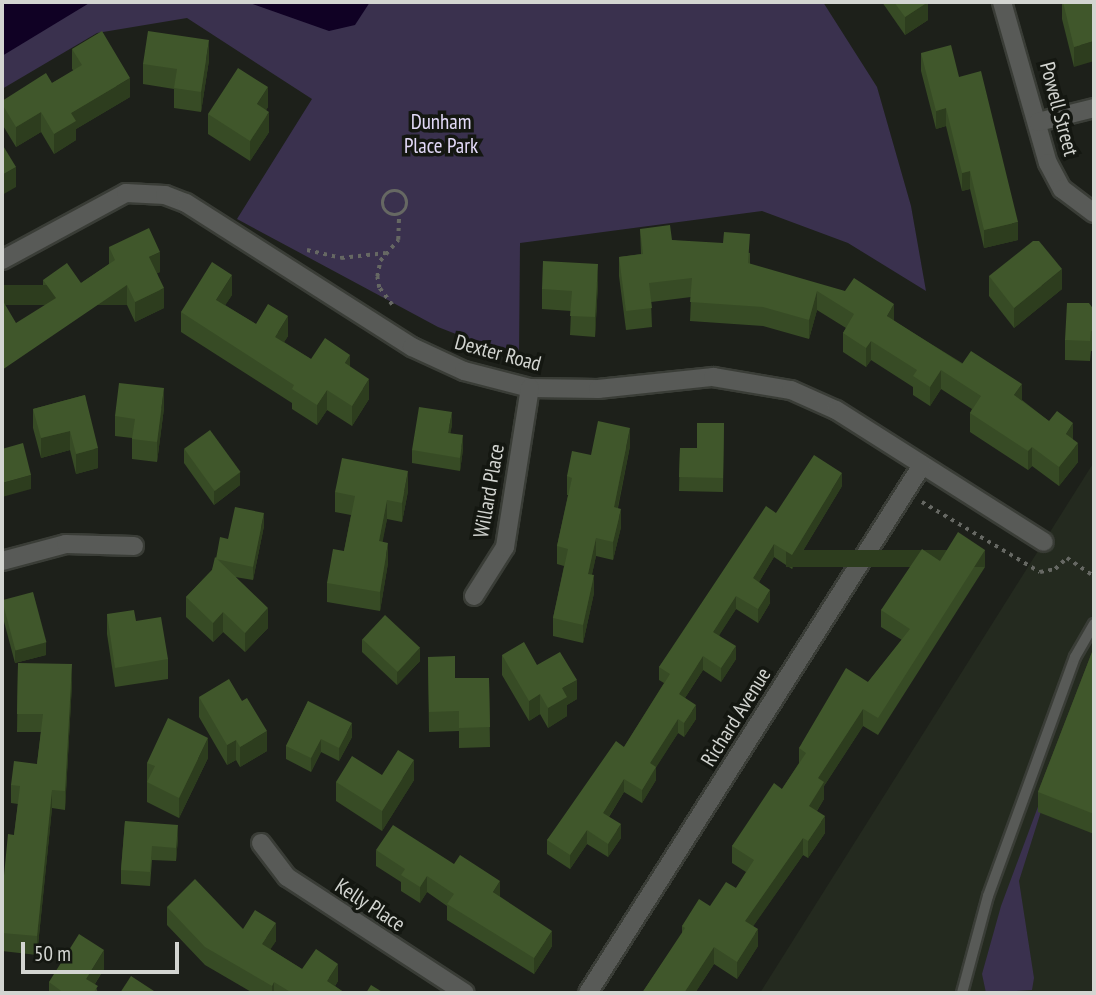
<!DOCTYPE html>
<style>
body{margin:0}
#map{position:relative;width:1096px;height:995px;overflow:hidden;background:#1d201a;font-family:"PT Sans Narrow",sans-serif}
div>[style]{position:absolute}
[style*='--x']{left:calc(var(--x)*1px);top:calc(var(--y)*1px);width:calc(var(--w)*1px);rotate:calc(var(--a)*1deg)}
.built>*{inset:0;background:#242a1f}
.green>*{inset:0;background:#3a314e}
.water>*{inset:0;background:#100124}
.path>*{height:3.5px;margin-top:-1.75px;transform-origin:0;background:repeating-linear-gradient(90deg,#666863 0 3.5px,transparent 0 8.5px)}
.path>.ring{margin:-1.75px;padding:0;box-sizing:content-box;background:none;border:3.5px solid #666863;border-radius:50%}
.roads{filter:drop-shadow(2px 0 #3a3d37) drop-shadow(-2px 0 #3a3d37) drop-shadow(0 2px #3a3d37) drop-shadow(0 -2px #3a3d37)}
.service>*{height:10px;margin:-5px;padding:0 5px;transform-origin:5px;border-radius:5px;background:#585a57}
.minor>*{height:18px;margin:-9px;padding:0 9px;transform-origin:9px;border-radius:9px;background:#585a57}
.wall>*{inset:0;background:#374b25}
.shaded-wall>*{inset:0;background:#2d3d1e;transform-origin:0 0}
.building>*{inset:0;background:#40572b;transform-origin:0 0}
span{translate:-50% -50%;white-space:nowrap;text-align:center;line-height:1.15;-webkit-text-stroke:7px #141711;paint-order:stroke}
.street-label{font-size:21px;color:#d3d5d1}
.park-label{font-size:21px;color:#e2d9f7}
.frame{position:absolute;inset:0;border:4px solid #d3d5d1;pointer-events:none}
.scale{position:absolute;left:21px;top:942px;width:158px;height:32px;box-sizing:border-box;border:4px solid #d3d5d1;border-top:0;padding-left:9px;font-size:21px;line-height:24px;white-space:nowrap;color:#d3d5d1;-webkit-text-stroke:5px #141711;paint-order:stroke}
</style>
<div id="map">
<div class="built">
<div style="clip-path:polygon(1094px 462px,1094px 993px,760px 993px)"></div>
</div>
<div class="green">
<div style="clip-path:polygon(2px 2px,823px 2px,877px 87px,911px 206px,926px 291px,848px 243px,762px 211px,520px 243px,519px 356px,489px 347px,438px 327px,237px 219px,312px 99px,187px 18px,97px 33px,2px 89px)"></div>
<div style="clip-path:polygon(1068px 726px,1019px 881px,1034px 978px,1032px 990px,986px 993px,982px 974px,1001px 906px)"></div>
</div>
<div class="water">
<div style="clip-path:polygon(2px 2px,91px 2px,2px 56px)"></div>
<div style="clip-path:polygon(247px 2px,370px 2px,355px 25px,329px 31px)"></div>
</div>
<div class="path">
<div class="ring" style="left:383px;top:191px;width:20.5px;height:20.5px"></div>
<div style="--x:307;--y:250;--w:35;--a:13"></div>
<div style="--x:341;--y:258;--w:45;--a:-6.3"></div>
<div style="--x:392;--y:305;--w:21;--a:-127"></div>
<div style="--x:379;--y:288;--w:11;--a:-100"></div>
<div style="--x:377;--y:277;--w:16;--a:-79"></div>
<div style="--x:380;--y:261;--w:28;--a:-49"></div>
<div style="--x:398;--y:240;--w:25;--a:-88"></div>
<div style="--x:922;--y:502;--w:137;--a:30.7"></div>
<div style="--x:1040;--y:572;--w:15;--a:-11"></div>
<div style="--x:1055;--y:569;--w:16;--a:-43"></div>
<div style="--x:1067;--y:558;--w:32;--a:34"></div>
</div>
<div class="roads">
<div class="service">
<div style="--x:962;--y:993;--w:100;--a:-75"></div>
<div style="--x:988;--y:896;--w:254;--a:-70"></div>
<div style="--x:1075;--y:657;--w:38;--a:-60"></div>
</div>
<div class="minor">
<div style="--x:1002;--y:2;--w:167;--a:74.1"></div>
<div style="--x:1048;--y:163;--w:30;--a:62"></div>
<div style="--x:1062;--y:189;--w:40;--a:37"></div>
<div style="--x:1038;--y:122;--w:58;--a:-14"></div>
<div style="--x:2;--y:260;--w:141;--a:-28.4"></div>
<div style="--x:126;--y:193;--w:39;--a:3"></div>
<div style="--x:165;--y:195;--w:22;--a:21"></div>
<div style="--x:186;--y:203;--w:268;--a:32.5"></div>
<div style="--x:412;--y:347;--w:57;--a:24.8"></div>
<div style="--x:464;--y:371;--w:68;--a:14.4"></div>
<div style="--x:530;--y:388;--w:68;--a:0.8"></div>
<div style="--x:598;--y:389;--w:116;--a:-6"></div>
<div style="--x:713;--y:377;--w:79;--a:9.5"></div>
<div style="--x:791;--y:390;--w:49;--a:24"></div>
<div style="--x:836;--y:410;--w:246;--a:32.4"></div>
<div style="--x:2;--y:561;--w:66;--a:-14.9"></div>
<div style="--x:66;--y:544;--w:68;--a:1.7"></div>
<div style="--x:474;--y:596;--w:58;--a:-57.7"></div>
<div style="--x:505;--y:547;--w:161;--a:-81.1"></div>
<div style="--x:261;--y:843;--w:43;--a:52.6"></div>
<div style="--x:287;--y:877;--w:212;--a:33.1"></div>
<div style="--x:588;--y:993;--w:625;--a:-57.68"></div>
</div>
</div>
<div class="wall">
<div style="clip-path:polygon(882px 2px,928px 2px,928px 20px,905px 35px)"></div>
<div style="clip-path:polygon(1062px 2px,1094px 2px,1074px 67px,1062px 19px)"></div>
<div style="clip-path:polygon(72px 49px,130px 97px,76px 129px,76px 140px,54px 154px,41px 132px,16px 147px,2px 124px,2px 104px,52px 83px,74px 71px,72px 69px)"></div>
<div style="clip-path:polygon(921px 53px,959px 77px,1018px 240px,984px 248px,970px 189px,962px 191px,946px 126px,936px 129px,921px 71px)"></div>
<div style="clip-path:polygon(209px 60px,201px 112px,174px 108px,174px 89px,143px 84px,143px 64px)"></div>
<div style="clip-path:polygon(268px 107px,266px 110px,269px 132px,250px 161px,208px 134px,208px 114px)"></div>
<div style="clip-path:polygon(640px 229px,672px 240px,750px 253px,750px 264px,894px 321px,1022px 400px,1073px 440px,1078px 462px,1059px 486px,1032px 466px,1028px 470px,970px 432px,970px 413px,972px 409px,941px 389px,930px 406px,913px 395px,913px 387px,871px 360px,866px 367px,843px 352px,843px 333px,846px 328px,817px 310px,809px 339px,763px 326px,690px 321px,691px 297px,651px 302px,652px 327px,626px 330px,619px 276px,619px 257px,641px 254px)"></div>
<div style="clip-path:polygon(109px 247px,160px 272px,157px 273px,164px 308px,135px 322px,127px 305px,46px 304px,43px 300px,43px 280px,81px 283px,109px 264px)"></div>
<div style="clip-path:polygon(989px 276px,1062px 289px,1014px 328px,989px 296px)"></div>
<div style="clip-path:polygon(598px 283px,595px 337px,570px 335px,571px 311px,542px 309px,542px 289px)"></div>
<div style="clip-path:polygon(232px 295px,225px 305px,256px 324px,288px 336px,284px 342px,311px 359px,350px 367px,369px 399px,352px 426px,327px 410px,317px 425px,292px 409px,292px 403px,181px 332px,181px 312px)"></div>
<div style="clip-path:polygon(1094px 309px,1094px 351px,1091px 351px,1090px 361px,1065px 360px,1065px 340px)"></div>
<div style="clip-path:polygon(85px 395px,98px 468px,76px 474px,70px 450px,41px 458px,33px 428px,33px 409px)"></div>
<div style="clip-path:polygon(164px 408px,157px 462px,132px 459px,132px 438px,115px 436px,115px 416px)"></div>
<div style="clip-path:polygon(724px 423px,723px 492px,679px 491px,680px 448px,697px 448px)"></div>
<div style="clip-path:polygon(452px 425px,450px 433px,463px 449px,460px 471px,412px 463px,412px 450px)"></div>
<div style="clip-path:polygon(630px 446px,618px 508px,621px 527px,613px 560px,596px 556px,592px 574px,594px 593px,583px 643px,553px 636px,553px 618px,564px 566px,557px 564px,557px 546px,568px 495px,567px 495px,567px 476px,591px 455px)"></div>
<div style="clip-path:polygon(184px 449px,240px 485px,214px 505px,184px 463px)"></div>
<div style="clip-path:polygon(842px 486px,792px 569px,774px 557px,759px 582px,770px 603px,758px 623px,736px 609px,719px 635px,736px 659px,721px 682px,703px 670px,685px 698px,696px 719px,684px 737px,678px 733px,656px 767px,656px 780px,642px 803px,624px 792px,609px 817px,621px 838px,608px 857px,587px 844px,570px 869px,547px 854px,547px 840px,624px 747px,664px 683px,659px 680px,659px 667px,776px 513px)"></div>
<div style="clip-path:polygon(408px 491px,402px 522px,387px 519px,382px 542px,388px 563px,380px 611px,327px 602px,327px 583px,344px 551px,351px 515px,335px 512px,335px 492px)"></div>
<div style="clip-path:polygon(264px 526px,253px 580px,235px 577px,268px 628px,245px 652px,223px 632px,213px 642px,186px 617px,186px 597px,212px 570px,216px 558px,228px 539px)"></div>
<div style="clip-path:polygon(940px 561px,985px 567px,878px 735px,863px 726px,824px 786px,824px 799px,817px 811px,825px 833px,808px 858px,803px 855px,753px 926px,758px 946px,737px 979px,714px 964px,695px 993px,642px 993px,682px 934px,682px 926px,736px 888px,746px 872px,732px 863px,732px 846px,782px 789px,799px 763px,799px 748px,868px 682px,902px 640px,881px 627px,881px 610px)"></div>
<div style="clip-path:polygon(2px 600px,46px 655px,15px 663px,2px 614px)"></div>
<div style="clip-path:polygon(107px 614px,136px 621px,168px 659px,168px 679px,115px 687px,107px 634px)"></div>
<div style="clip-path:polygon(362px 639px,420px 661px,397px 685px,362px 652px)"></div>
<div style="clip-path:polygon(1094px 647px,1094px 834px,1038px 812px,1038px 792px)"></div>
<div style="clip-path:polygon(502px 655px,537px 665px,577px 699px,567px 705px,567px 716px,548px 728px,540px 714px,529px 721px,502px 675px)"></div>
<div style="clip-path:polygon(428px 657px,455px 678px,489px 678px,490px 747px,459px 748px,459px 731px,429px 732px)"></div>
<div style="clip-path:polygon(18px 663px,72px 683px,65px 810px,52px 808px,37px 955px,2px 951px,2px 896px,14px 835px,18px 804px,11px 803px,11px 785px,37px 764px,41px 732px,17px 732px)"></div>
<div style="clip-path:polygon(199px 697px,267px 751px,240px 767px,236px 760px,227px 765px,199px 717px)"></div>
<div style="clip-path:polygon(308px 701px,352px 737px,339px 761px,321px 752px,311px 772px,286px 759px,286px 746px)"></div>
<div style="clip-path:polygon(208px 758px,179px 818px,147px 802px,147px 763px)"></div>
<div style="clip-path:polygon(382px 775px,414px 780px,382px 831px,336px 801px,336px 782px)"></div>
<div style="clip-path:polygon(125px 821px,178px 838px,176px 861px,152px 860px,150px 886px,121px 884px,121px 870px)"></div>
<div style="clip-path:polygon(376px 850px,500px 897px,552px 946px,534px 974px,447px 920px,447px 906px,427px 892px,420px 903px,401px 891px,401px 882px,376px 866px)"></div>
<div style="clip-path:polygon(167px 907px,243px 929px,276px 941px,270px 949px,302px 969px,338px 981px,335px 986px,345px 993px,253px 993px,205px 965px,167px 925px)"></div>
<div style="clip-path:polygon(104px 969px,95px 984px,98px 993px,49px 993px,49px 982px)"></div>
</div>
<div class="shaded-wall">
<div style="clip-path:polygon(928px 2px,928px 20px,905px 35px,905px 17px)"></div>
<div style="clip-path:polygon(209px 40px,209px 60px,201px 112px,201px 92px)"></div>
<div style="clip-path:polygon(1094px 41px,1094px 61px,1074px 67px,1074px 47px)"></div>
<div style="clip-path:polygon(130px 78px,130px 97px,76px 129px,76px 140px,54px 154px,54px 134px,71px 113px)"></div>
<div style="clip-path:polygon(268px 87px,268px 107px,257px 124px,257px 104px)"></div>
<div style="clip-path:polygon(946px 108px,946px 126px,936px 129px,936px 111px)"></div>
<div style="clip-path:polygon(41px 112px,41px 132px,16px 147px,16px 127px)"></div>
<div style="clip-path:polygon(269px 112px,269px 132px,250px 161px,250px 141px)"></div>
<div style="clip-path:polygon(16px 167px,16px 187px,2px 195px,2px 175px)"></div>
<div style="clip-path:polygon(970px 171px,970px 189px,962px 191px,962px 173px)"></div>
<div style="clip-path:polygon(1018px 222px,1018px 240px,984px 248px,984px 230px)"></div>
<div style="clip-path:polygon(160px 252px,160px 272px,149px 277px,149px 257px)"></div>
<div style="clip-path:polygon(598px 264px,598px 283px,595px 337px,595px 317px)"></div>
<div style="clip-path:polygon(1062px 269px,1062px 289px,1014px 328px,1014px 308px)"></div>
<div style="clip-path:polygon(232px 275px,232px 295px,216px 319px,216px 300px)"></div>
<div style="left:127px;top:285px;width:20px;height:151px;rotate:90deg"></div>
<div style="clip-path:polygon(164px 288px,164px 308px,135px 322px,135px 302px)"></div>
<div style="clip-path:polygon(817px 291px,817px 310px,809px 339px,809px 320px)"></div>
<div style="clip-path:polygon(894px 304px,894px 323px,887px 316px)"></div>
<div style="clip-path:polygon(288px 316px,288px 336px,275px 356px,275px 337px)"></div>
<div style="clip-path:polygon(871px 341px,871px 360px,866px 367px,866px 348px)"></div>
<div style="clip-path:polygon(350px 355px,350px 374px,345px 363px)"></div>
<div style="clip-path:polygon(941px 370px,941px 389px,930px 406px,930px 387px)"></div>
<div style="clip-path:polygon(369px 379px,369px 399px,352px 426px,352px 406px)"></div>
<div style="clip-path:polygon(1022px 384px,1022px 403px,1014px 395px)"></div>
<div style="clip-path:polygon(164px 388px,164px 408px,157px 462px,157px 442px)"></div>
<div style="clip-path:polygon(327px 390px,327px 410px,317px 425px,317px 405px)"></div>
<div style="clip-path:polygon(452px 412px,452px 425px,448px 446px,448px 433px)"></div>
<div style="clip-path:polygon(1073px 423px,1073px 443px,1066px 434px)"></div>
<div style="clip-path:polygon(630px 428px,630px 446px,614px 525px,614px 507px)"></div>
<div style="clip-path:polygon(70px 431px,70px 450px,41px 458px,41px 438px)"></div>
<div style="clip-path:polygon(463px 435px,463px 449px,460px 471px,460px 458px)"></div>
<div style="clip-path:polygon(1078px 443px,1078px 462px,1059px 486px,1059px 467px)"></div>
<div style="clip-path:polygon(1032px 447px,1032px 466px,1028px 470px,1028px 451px)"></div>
<div style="clip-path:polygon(98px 448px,98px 468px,76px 474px,76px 454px)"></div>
<div style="clip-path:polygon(408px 471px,408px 491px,402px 522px,402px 503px)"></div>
<div style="clip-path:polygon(240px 472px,240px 485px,214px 505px,214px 491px)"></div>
<div style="clip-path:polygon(842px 473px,842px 486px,792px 569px,792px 555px)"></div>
<div style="clip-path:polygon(31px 475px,31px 489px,2px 497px,2px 483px)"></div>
<div style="clip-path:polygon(387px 500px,387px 519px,379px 561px,379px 541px)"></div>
<div style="clip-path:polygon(621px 509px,621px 527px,613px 560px,613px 542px)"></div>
<div style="clip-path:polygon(264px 513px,264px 526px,253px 580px,253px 567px)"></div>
<div style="clip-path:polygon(596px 538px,596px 556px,588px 592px,588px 574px)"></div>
<div style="clip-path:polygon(388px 543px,388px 563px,380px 611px,380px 592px)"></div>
<div style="clip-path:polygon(774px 544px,774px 557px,753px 592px,753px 578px)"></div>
<div style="left:985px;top:550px;width:17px;height:199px;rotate:90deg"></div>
<div style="clip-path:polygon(594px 575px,594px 593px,583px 643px,583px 625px)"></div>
<div style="clip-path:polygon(770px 590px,770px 603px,758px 623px,758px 609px)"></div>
<div style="clip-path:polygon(736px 596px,736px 609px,713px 645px,713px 632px)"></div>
<div style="clip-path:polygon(268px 608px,268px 628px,245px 652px,245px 633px)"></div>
<div style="clip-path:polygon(223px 612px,223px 632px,213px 642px,213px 623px)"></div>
<div style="clip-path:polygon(46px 642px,46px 655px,15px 663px,15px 650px)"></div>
<div style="clip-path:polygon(736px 646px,736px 659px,721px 682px,721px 668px)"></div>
<div style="clip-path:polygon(420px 648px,420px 661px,397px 685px,397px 672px)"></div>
<div style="clip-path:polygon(703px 656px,703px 670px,679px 707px,679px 694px)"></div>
<div style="clip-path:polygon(72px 664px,72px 683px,65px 810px,65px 791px)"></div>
<div style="clip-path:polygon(577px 680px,577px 699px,567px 705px,567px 716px,548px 728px,548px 708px,562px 688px)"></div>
<div style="clip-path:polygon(540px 694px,540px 714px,529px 721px,529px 701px)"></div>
<div style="clip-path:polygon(696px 705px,696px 719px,684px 737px,684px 723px)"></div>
<div style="clip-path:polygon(863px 709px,863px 726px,824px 786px,824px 799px,809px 823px,809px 806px,818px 778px)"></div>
<div style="clip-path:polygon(678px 719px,678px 733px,650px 777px,650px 763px)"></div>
<div style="clip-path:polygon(352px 723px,352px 737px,339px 761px,339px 748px)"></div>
<div style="clip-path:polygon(267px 731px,267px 751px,240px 767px,240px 747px)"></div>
<div style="clip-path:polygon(208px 738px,208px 758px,179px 818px,179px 798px)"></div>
<div style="clip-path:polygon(321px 739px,321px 752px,311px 772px,311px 758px)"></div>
<div style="clip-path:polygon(236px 740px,236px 760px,227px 765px,227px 745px)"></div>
<div style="clip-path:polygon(414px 760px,414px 780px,382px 831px,382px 811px)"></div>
<div style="clip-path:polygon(656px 767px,656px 780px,642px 803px,642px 790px)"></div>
<div style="clip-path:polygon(624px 779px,624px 792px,603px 826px,603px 813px)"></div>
<div style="clip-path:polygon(52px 790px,52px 808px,37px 955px,37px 936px)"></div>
<div style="clip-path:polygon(825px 816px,825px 833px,808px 858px,808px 841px)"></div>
<div style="clip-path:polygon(621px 824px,621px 838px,608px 857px,608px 844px)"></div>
<div style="clip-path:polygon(178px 825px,178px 838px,176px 861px,176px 848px)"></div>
<div style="clip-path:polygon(587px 830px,587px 844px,570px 869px,570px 855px)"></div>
<div style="clip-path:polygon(803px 838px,803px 855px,745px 938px,745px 921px)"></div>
<div style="clip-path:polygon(427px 876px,427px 892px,420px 903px,420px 887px)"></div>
<div style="clip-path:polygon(500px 881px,500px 897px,493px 892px)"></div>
<div style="clip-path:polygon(276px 923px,276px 941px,262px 962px,262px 944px)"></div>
<div style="clip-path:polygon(758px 929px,758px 946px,737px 979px,737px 962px)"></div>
<div style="clip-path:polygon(552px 931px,552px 946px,534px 974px,534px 958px)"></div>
<div style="clip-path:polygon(714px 947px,714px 964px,695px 993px,684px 993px)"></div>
<div style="clip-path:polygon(104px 950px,104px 969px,89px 993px,86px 979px)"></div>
<div style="clip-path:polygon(338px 964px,338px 981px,330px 993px,327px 981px)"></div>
<div style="clip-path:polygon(274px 982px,274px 993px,272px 993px,272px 986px)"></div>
</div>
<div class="building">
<div style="clip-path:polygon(894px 2px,928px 2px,905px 17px)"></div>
<div style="clip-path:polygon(1063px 2px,1094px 2px,1094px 41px,1074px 47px)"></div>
<div style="clip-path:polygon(102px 31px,130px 78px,71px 113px,76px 121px,54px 134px,41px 112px,16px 127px,2px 104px,2px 101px,46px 73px,52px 83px,82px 65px,72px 49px)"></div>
<div style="clip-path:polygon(148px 31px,209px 40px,201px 92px,174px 88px,177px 69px,143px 64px)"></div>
<div style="clip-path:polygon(951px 45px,959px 77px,981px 71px,1018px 222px,984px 230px,970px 171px,962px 173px,946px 108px,936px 111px,921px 53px)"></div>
<div style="clip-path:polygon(238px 68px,268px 87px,257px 104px,269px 112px,250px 141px,208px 114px)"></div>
<div style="clip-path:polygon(2px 144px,16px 167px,2px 175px)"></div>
<div style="clip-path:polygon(670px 225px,672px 240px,723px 243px,724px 232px,750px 234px,748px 263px,845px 291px,854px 278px,894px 304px,887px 316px,962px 364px,971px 351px,1022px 384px,1014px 395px,1049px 421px,1057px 411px,1073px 423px,1066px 434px,1078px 443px,1059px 467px,1032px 447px,1028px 451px,970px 413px,981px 396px,941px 370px,930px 387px,913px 376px,917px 370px,871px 341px,866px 348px,843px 333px,854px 314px,817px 291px,809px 320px,763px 307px,690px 302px,692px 278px,649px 283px,652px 308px,626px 311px,619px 257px,643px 254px,640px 229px)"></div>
<div style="clip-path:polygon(149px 228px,160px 252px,149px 257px,164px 288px,135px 302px,127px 285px,2px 370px,2px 301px,3px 301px,16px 323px,56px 298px,43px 280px,67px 263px,81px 283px,115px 260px,109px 247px)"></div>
<div style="clip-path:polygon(1033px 241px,1039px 241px,1062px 269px,1014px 308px,989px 276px)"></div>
<div style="clip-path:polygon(543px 261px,598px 264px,595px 317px,570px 316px,572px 291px,542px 289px)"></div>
<div style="clip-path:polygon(212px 262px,232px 275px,216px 300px,256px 324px,268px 304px,288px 316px,275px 337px,311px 359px,325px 338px,350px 355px,345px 363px,369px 379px,352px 406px,327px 390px,317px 405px,292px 389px,294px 385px,181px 312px)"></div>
<div style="clip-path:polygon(1067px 303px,1089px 303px,1094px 310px,1094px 309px,1094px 331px,1091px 331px,1090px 341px,1065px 340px)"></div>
<div style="clip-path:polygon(119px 383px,164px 388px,157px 442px,132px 439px,135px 419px,115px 416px)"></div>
<div style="clip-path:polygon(85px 395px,98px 448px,76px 454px,70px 431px,41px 438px,33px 409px)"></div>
<div style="clip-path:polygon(419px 407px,452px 412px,448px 433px,463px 435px,460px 458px,412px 450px)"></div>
<div style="clip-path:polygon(598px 421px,630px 428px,614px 507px,621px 509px,613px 542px,596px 538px,588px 574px,594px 575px,583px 625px,553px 618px,568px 549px,557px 546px,572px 478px,567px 476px,572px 451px,591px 455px)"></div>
<div style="clip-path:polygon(697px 423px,724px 423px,723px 478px,679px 477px,680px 448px,697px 448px)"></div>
<div style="left:210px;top:430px;width:52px;height:32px;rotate:54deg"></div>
<div style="clip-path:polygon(23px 443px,31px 475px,2px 483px,2px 449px)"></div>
<div style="clip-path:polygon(814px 455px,842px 473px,792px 555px,774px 544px,753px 578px,770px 590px,758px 609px,736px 596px,713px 632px,736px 646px,721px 668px,703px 656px,679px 694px,696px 705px,684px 723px,678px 719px,650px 763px,656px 767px,642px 790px,624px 779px,603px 813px,621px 824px,608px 844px,587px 830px,570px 855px,547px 840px,616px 741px,624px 747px,670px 674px,659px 667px,766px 506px,776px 513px)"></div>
<div style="clip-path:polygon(342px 458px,408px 471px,402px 503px,387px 500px,379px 541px,388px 543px,380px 592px,327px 583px,333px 549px,344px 551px,355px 496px,335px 492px)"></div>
<div style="clip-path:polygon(235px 507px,264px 513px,253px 567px,216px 559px,220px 537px,228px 539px)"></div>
<div style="clip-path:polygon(958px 532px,985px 550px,878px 718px,863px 709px,818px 778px,824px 782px,809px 806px,825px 816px,808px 841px,803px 838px,745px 921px,758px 929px,737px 962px,714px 947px,684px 993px,642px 993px,685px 928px,682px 926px,699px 899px,710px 906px,726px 882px,736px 888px,754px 860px,732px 846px,774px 783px,782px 789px,806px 753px,799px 748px,846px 668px,868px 682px,910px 629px,881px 610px,922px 549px,940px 561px)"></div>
<div style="clip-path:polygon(215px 557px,268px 608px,245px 633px,223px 612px,213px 623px,186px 597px,212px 570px)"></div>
<div style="left:33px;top:592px;width:52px;height:32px;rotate:75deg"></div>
<div style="clip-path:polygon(134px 610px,136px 621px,161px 617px,168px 659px,115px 668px,107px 614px)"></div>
<div style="left:385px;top:615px;width:48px;height:33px;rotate:43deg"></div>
<div style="clip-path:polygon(524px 642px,537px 665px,560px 652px,577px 680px,562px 688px,567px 697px,548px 708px,540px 694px,529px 701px,502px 655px)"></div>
<div style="clip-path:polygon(1094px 647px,1094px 814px,1038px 792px)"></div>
<div style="clip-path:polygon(455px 656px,455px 678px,489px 678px,490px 727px,459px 728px,459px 711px,429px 712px,428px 657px)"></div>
<div style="clip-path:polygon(18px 663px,72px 664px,65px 791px,52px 790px,37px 936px,2px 933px,2px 896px,8px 834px,14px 835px,20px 786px,11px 785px,14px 761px,37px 764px,43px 714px,17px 714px)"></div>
<div style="clip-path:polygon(229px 679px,242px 701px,247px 698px,267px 731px,240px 747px,236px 740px,227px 745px,199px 697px)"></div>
<div style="clip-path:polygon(308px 701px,352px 723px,339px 748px,321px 739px,311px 758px,286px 746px)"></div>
<div style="clip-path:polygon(168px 718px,208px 738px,179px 798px,147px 782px,155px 766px,147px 763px)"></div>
<div style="clip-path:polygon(398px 750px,414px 760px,382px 811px,336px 782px,352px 756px,382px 775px)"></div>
<div style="clip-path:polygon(125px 821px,178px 825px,176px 848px,152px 846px,150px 872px,121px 870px)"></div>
<div style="clip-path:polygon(393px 825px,454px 864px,460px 855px,500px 881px,493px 892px,552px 931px,534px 958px,447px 904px,454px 894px,427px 876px,420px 887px,401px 875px,405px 869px,376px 850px)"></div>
<div style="clip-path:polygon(195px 879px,243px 929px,255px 910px,276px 923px,262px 944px,302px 969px,316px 949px,338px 964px,327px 981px,345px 993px,292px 993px,274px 982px,272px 986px,205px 947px,167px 907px)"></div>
<div style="clip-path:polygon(79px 934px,104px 950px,86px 979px,98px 986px,93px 993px,64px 993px,49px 982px)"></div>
<div style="clip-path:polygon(131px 976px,157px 993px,120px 993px)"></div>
<div style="clip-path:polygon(371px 985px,384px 993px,366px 993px)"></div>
</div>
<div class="street-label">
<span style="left:1059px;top:109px;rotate:75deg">Powell Street</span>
<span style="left:498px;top:353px;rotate:15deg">Dexter Road</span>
<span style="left:489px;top:491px;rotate:-80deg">Willard Place</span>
<span style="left:736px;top:717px;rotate:-58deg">Richard Avenue</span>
<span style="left:370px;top:905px;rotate:33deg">Kelly Place</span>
</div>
<div class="park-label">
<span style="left:441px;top:134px">Dunham<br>Place Park</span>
</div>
<div class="frame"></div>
<div class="scale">50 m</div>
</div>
